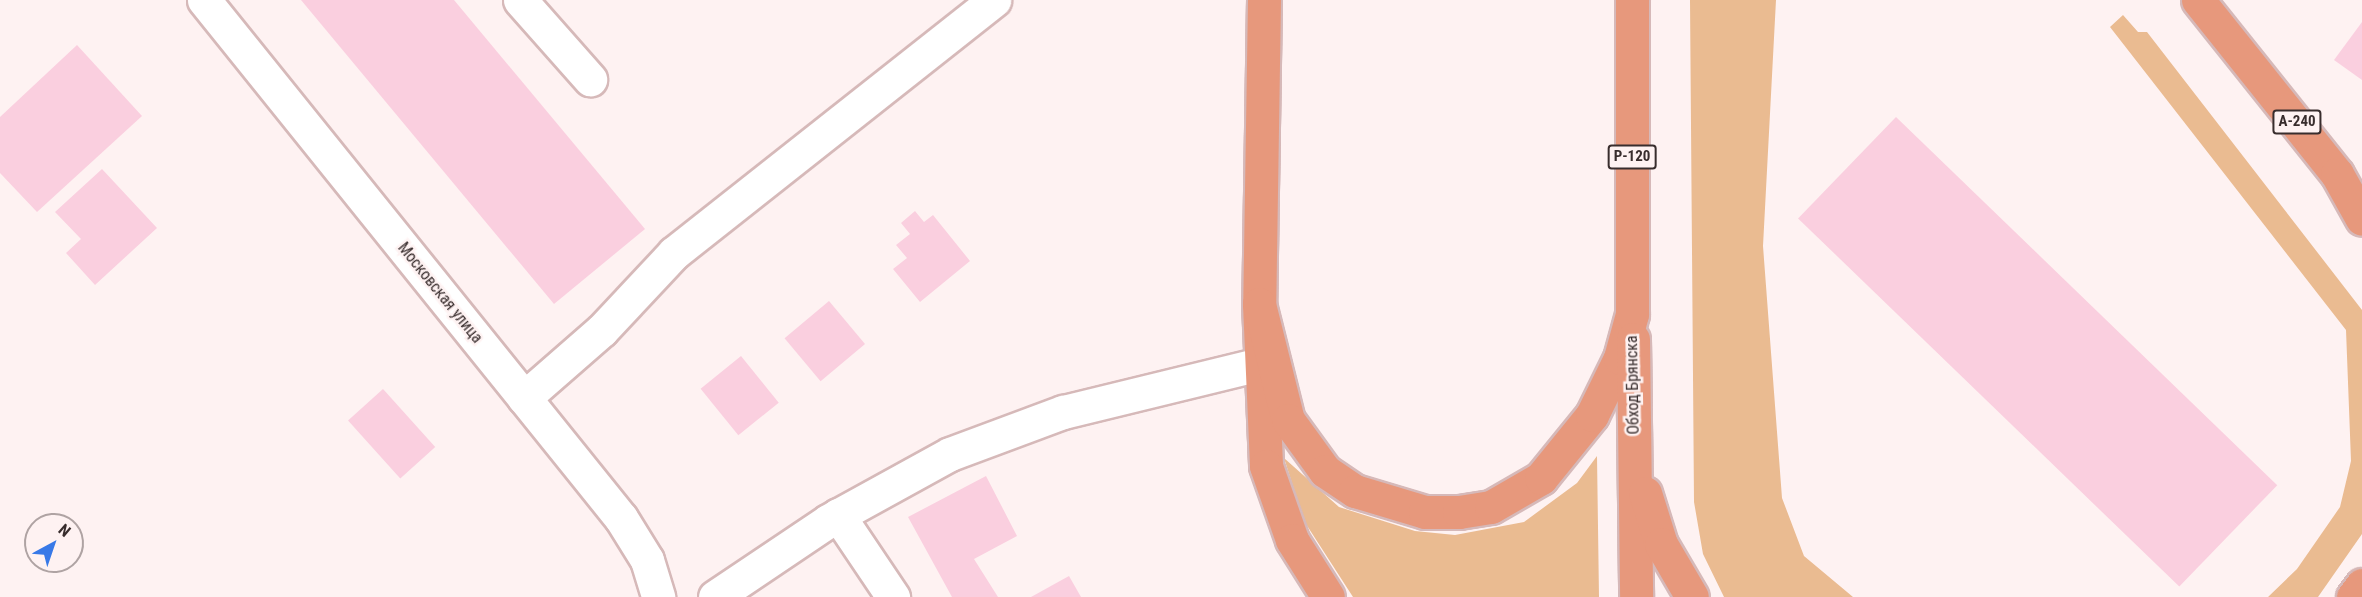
<!DOCTYPE html>
<meta charset="utf-8">
<style>
body{margin:0}
#map{position:relative;width:2362px;height:597px;overflow:hidden;background:#fef2f2;font-family:"Roboto Condensed",sans-serif}
div>[style]{position:absolute}
[style*='--x']{left:calc(var(--x)*1px);top:calc(var(--y)*1px);width:calc(var(--w)*1px);rotate:calc(var(--a)*1deg)}
.green>*{inset:0;background:#eabb91}
.building>*{inset:0;background:#facfdf;transform-origin:0 0}
.roads{filter:drop-shadow(2px 0 #d6b9b9) drop-shadow(-2px 0 #d6b9b9) drop-shadow(0 2px #d6b9b9) drop-shadow(0 -2px #d6b9b9)}
.minor>*{height:33px;margin:-16.5px;padding:0 16.5px;transform-origin:16.5px;border-radius:16.5px;background:#fff}
.highway>*{height:33px;margin:-16.5px;padding:0 16.5px;transform-origin:16.5px;border-radius:16.5px;background:#e7987c}
span{translate:-50% -50%;white-space:nowrap;text-align:center;line-height:1.15;-webkit-text-stroke:5px #fef2f2;paint-order:stroke}
.shield-label span{padding:2px 4px;background:#fef2f2;border:2px solid;border-radius:4px;-webkit-text-stroke-width:0}
.shield-label{font-size:15px;color:#382d2d;font-weight:700}
.street-label{font-size:16px;color:#382d2d}
.north{position:absolute;left:24px;top:513px;width:60px;height:60px;box-sizing:border-box;background:#fef2f2;border:2px solid #afa3a3;border-radius:50%;rotate:40deg;font-size:16px;font-weight:700;line-height:24px;text-align:center;color:#382d2d}
.north::after{content:'';display:block;margin:auto;width:21px;height:27px;background:#3879e7;clip-path:polygon(50% 0,100% 100%,50% 72%,0 100%)}
</style>
<div id="map">
<div class="green">
<div style="clip-path:polygon(1690px 0,1776px 0,1763px 246px,1782px 498px,1804px 556px,1853px 597px,1724px 597px,1703px 554px,1694px 502px)"></div>
<div style="clip-path:polygon(2123px 15px,2138px 32px,2147px 32px,2362px 310px,2362px 534px,2318px 597px,2268px 597px,2297px 569px,2340px 507px,2351px 461px,2346px 330px,2110px 27px)"></div>
<div style="clip-path:polygon(1597px 456px,1599px 597px,1353px 597px,1304px 521px,1284px 458px,1339px 507px,1415px 531px,1455px 535px,1524px 522px,1577px 483px)"></div>
</div>
<div class="building">
<div style="clip-path:polygon(301px 0,454px 0,645px 229px,554px 304px)"></div>
<div style="clip-path:polygon(2362px 22px,2362px 80px,2334px 60px)"></div>
<div style="clip-path:polygon(77px 45px,142px 116px,37px 212px,0 173px,0 117px)"></div>
<div style="left:1896px;top:117px;width:530px;height:141px;rotate:44deg"></div>
<div style="clip-path:polygon(102px 169px,157px 228px,95px 285px,66px 253px,81px 239px,55px 212px)"></div>
<div style="clip-path:polygon(915px 211px,924px 222px,933px 215px,970px 261px,920px 302px,893px 269px,907px 258px,896px 245px,910px 234px,901px 223px)"></div>
<div style="left:829px;top:301px;width:56px;height:58px;rotate:50deg"></div>
<div style="left:741px;top:356px;width:60px;height:52px;rotate:51deg"></div>
<div style="left:383px;top:389px;width:78px;height:47px;rotate:48deg"></div>
<div style="clip-path:polygon(986px 476px,1017px 536px,974px 559px,998px 597px,952px 597px,908px 517px)"></div>
<div style="clip-path:polygon(1069px 576px,1081px 597px,1031px 597px)"></div>
</div>
<div class="roads">
<div class="minor">
<div style="--x:204;--y:0;--w:665;--a:51.17"></div>
<div style="--x:621;--y:518;--w:49;--a:58.2"></div>
<div style="--x:647;--y:560;--w:39;--a:73"></div>
<div style="--x:520;--y:0;--w:106;--a:48.5"></div>
<div style="--x:524;--y:398;--w:103;--a:-41.1"></div>
<div style="--x:602;--y:330;--w:105;--a:-46.9"></div>
<div style="--x:674;--y:253;--w:408;--a:-38.3"></div>
<div style="--x:838;--y:515;--w:99;--a:56.1"></div>
<div style="--x:715;--y:597;--w:136;--a:-33.9"></div>
<div style="--x:828;--y:521;--w:139;--a:-28.8"></div>
<div style="--x:950;--y:454;--w:121;--a:-20.4"></div>
<div style="--x:1063;--y:412;--w:203;--a:-13.7"></div>
</div>
<div class="highway">
<div style="--x:1264;--y:0;--w:304;--a:90.9"></div>
<div style="--x:1259;--y:304;--w:162;--a:87.5"></div>
<div style="--x:1266;--y:466;--w:78;--a:70.6"></div>
<div style="--x:1292;--y:540;--w:67;--a:57.7"></div>
<div style="--x:2198;--y:0;--w:223;--a:51.4"></div>
<div style="--x:2337;--y:174;--w:51;--a:60.9"></div>
<div style="--x:1259;--y:304;--w:120;--a:76"></div>
<div style="--x:1288;--y:420;--w:63;--a:54"></div>
<div style="--x:1325;--y:471;--w:36;--a:34"></div>
<div style="--x:1355;--y:491;--w:73;--a:16.7"></div>
<div style="--x:1425;--y:512;--w:34;--a:0"></div>
<div style="--x:1459;--y:512;--w:32;--a:-9"></div>
<div style="--x:1491;--y:507;--w:58;--a:-30.1"></div>
<div style="--x:1541;--y:478;--w:81;--a:-51"></div>
<div style="--x:1592;--y:415;--w:64;--a:-63.8"></div>
<div style="--x:1620;--y:358;--w:46;--a:-74.7"></div>
<div style="--x:1632;--y:314;--w:314;--a:-90"></div>
<div style="--x:1633;--y:339;--w:258;--a:89.3"></div>
<div style="--x:1645;--y:493;--w:53;--a:72.6"></div>
<div style="--x:1661;--y:544;--w:61;--a:59.7"></div>
<div style="--x:2353;--y:597;--w:15;--a:-53"></div>
</div>
</div>
<div class="shield-label">
<span style="left:2297px;top:122px">А-240</span>
<span style="left:1632px;top:157px">Р-120</span>
</div>
<div class="street-label">
<span style="left:440px;top:293px;rotate:51deg">Московская улица</span>
<span style="left:1633px;top:385px;rotate:-91deg">Обход Брянска</span>
</div>
<div class="north">N</div>
</div>
